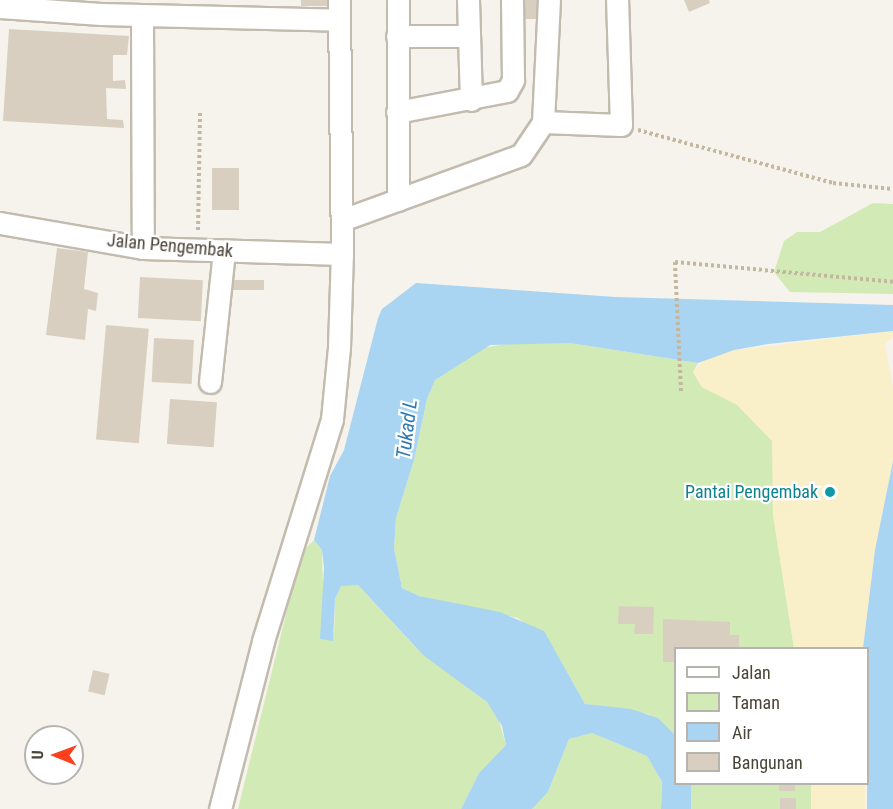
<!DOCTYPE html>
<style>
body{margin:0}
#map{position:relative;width:893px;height:809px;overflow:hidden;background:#f6f3ec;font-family:"Roboto Condensed",sans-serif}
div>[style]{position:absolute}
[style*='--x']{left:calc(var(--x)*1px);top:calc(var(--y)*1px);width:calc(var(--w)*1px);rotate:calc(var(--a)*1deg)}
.green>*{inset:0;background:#d2eab5;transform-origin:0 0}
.sand>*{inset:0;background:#f9efc9;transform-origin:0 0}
.water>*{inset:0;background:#a9d4f2}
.building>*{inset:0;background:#d8cfc1;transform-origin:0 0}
.path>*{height:4px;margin-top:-2px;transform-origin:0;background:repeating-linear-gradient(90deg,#c4b79f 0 3px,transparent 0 6px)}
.roads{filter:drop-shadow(2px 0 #c2bbae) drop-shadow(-2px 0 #c2bbae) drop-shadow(0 2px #c2bbae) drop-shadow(0 -2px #c2bbae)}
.minor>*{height:21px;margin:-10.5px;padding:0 10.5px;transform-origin:10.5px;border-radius:10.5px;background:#fff}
.dots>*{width:16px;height:16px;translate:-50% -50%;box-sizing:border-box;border:3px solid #fff;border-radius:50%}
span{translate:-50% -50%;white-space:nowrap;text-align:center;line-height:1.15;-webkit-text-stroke:4.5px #fff;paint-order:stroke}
.street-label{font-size:18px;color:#4b4439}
.culture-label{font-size:18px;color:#0d838f}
.right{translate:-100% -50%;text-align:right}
.water-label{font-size:20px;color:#2e7ab2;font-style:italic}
.legend{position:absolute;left:674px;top:647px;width:195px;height:138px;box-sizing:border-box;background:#fff;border:2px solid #b7b4b0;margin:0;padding:8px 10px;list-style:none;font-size:18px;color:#4b4439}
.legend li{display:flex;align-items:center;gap:12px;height:30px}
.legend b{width:30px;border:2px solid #b7b4b0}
.north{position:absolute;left:24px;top:725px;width:60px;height:60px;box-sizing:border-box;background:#fff;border:2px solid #b7b4b0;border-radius:50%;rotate:271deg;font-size:16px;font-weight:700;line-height:24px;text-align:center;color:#4b4439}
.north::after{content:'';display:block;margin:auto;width:21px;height:27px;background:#fc3f1d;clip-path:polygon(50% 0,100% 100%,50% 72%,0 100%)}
</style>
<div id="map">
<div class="green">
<div style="clip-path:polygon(873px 203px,893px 204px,893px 294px,790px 292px,774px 272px,784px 241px,797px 232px,820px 232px)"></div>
<div style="clip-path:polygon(520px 342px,570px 343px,698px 363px,693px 372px,702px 387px,737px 404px,772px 440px,781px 564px,794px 648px,676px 648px,675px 735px,649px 714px,585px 704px,554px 649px,518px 618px,419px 596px,402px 588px,394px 548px,396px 518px,414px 460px,427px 399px,435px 380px,481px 348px)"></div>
<div style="clip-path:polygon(314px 540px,322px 550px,323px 587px,334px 635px,335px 599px,341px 585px,358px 585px,416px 648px,487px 702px,498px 717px,506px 745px,479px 773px,461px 809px,238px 809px,301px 553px)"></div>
<div style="clip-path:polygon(592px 733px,647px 756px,662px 782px,661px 809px,532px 809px,548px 792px,569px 739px)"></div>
<div style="left:691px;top:784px;width:120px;height:25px"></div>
</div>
<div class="sand">
<div style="clip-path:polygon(893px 331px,893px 337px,885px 344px,893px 388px,893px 461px,875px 550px,863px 648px,794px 648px,773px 516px,772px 441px,737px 405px,702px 387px,693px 372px,706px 358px,734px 350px)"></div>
<div style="left:811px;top:784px;width:54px;height:25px"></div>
</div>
<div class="water">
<div style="clip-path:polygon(416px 283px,616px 297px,893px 305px,893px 331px,768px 344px,734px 350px,698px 363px,570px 343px,490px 345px,435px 380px,427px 399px,414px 460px,396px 518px,394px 548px,402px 588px,419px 596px,500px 612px,544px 631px,585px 704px,631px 709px,658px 718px,675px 735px,676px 784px,691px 784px,691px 809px,661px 809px,662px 782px,647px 756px,592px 733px,569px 739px,548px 792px,532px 809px,461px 809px,479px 773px,506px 745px,502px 726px,487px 702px,423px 655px,358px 585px,341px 586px,335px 599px,333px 641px,320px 639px,324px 568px,322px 550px,314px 540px,330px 476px,344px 450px,378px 318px,382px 309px)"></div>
<div style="clip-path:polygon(893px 461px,893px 809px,867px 809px,868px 648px,863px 648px,875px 550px)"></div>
</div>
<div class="building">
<div style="left:301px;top:0;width:28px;height:6px"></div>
<div style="left:518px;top:0;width:21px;height:19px"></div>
<div style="clip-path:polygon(684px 0,709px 0,710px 3px,689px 12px)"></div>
<div style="clip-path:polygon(9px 29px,129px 36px,127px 55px,113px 55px,113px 81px,125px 80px,126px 89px,106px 88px,107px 119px,123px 120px,124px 128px,3px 121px)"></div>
<div style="left:212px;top:168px;width:27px;height:42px"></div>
<div style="clip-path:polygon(57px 248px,88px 252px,84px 289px,98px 293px,96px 311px,88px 309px,85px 340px,46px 335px)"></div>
<div style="left:140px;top:277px;width:63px;height:41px;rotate:3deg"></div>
<div style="left:232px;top:280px;width:32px;height:10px"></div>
<div style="left:106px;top:325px;width:43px;height:115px;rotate:5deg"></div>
<div style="left:154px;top:338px;width:40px;height:44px;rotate:3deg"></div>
<div style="left:170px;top:399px;width:47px;height:45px;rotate:4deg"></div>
<div style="clip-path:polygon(619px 606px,654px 607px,653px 634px,634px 634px,635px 624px,618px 624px)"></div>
<div style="clip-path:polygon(663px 619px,730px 622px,730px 635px,739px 635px,739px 647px,676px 648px,676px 662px,663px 662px)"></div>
<div style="left:93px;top:670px;width:17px;height:22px;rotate:13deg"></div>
<div style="left:779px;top:784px;width:16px;height:7px"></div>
<div style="left:796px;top:798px;width:11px;height:16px;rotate:90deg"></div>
</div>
<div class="path">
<div style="--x:638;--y:130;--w:202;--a:15.2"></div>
<div style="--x:833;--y:183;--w:60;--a:5.7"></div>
<div style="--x:198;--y:230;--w:117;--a:-89"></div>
<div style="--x:681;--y:391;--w:129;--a:-92.7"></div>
<div style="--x:675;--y:262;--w:219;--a:5.2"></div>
</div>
<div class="roads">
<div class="minor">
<div style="--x:398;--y:0;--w:200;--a:90"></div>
<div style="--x:468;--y:0;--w:100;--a:88.3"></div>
<div style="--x:0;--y:7;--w:101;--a:4"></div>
<div style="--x:101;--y:14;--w:238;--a:1.4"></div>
<div style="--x:142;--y:15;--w:233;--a:89.8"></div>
<div style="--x:397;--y:36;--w:72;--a:0"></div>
<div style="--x:397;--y:112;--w:112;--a:-10.8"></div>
<div style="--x:507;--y:91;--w:13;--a:-61"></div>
<div style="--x:513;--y:80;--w:80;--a:-90.7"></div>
<div style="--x:543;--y:122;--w:78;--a:2.2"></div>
<div style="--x:621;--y:125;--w:125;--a:-91.8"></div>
<div style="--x:342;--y:220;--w:190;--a:-20"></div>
<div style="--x:521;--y:155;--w:40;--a:-56"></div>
<div style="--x:543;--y:122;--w:122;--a:-87.2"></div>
<div style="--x:0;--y:223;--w:145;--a:9.9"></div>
<div style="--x:143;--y:248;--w:199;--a:1.7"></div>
<div style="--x:210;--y:382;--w:131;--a:-83.9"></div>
<div style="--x:220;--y:809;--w:173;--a:-75.6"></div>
<div style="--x:263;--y:641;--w:232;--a:-72.7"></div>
<div style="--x:332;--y:419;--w:72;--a:-84.4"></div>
<div style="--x:339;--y:347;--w:93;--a:-88.2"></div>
<div style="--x:342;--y:254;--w:254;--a:-90.7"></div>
</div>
</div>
<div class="dots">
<div style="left:830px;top:492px;background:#0f9aa8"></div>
</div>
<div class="street-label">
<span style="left:170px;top:246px;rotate:5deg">Jalan Pengembak</span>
</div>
<div class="culture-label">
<span class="right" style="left:818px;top:492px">Pantai Pengembak</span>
</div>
<div class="water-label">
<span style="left:407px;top:429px;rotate:-83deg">Tukad L</span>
</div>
<ul class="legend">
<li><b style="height:8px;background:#fff"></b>Jalan</li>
<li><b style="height:16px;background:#d2eab5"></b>Taman</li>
<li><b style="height:16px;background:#a9d4f2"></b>Air</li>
<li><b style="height:16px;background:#d8cfc1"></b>Bangunan</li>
</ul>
<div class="north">U</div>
</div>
